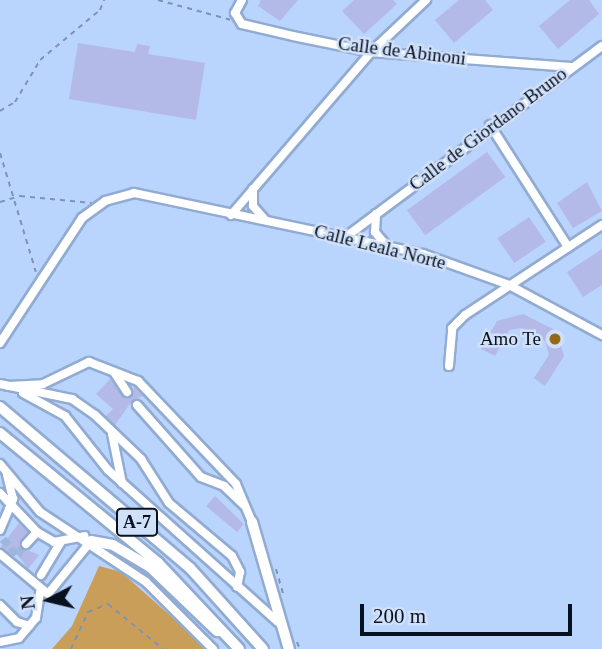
<!DOCTYPE html>
<style>
body{margin:0}
#map{position:relative;width:602px;height:649px;overflow:hidden;background:#b9d4fd;font-family:Georgia,serif}
div>[style]{position:absolute}
[style*='--x']{left:calc(var(--x)*1px);top:calc(var(--y)*1px);width:calc(var(--w)*1px);rotate:calc(var(--a)*1deg)}
.green>*{inset:0;background:#c99e58}
.building>*{inset:0;background:#b4bae7;transform-origin:0 0}
.minor-tunnel>*{height:8px;margin-top:-4px;transform-origin:0;background:repeating-linear-gradient(90deg,#9eb7dc 0 8px,transparent 0 12px)}
.path>*{height:2px;margin-top:-1px;transform-origin:0;background:repeating-linear-gradient(90deg,#7e93b3 0 5px,transparent 0 10px)}
.roads{filter:drop-shadow(2px 0 #91abd2) drop-shadow(-2px 0 #91abd2) drop-shadow(0 2px #91abd2) drop-shadow(0 -2px #91abd2)}
.minor>*{height:8px;margin:-4px;padding:0 4px;transform-origin:4px;border-radius:4px;background:#fff}
.highway>*{height:10px;margin:-5px;padding:0 5px;transform-origin:5px;border-radius:5px;background:#fff}
.dots>*{width:19px;height:19px;translate:-50% -50%;box-sizing:border-box;border:4px solid #d0e0f9;border-radius:50%}
span{translate:-50% -50%;white-space:nowrap;text-align:center;line-height:1.15;-webkit-text-stroke:5px #d0e0f9;paint-order:stroke}
.shield-label span{padding:2px 5px;background:#d0e0f9;border:2px solid;border-radius:5px;-webkit-text-stroke-width:0}
.shield-label{font-size:18px;color:#08111f;font-weight:700}
.street-label{font-size:19px;color:#08111f}
.poi-label{font-size:19px;color:#08111f}
.right{translate:-100% -50%;text-align:right}
.north{position:absolute;left:14px;top:565px;width:70px;height:70px;-webkit-text-stroke:5px #d0e0f9;paint-order:stroke;rotate:263deg;font-size:19px;font-weight:700;line-height:28px;text-align:center;color:#08111f}
.north::after{content:'';display:block;margin:auto;width:24px;height:32px;background:#08111f;clip-path:polygon(50% 0,100% 100%,50% 72%,0 100%)}
.scale{position:absolute;left:360px;top:604px;width:212px;height:32px;box-sizing:border-box;border:4px solid #08111f;border-top:0;padding-left:9px;font-size:21px;line-height:24px;white-space:nowrap;color:#08111f;-webkit-text-stroke:5px #d0e0f9;paint-order:stroke}
</style>
<div id="map">
<div class="green">
<div style="clip-path:polygon(99px 566px,121px 572px,208px 649px,52px 649px,72px 626px)"></div>
</div>
<div class="building">
<div style="clip-path:polygon(261px 0,298px 0,280px 21px,258px 6px)"></div>
<div style="clip-path:polygon(354px 0,393px 0,397px 4px,364px 34px,342px 11px)"></div>
<div style="clip-path:polygon(459px 0,485px 0,493px 10px,454px 43px,435px 20px)"></div>
<div style="clip-path:polygon(570px 0,589px 0,599px 14px,558px 49px,539px 26px)"></div>
<div style="clip-path:polygon(78px 43px,135px 52px,137px 44px,150px 46px,148px 54px,205px 63px,196px 120px,69px 99px)"></div>
<div style="left:487px;top:152px;width:31px;height:99px;rotate:54deg"></div>
<div style="clip-path:polygon(587px 182px,602px 211px,573px 228px,557px 203px)"></div>
<div style="left:529px;top:217px;width:30px;height:38px;rotate:56deg"></div>
<div style="clip-path:polygon(602px 249px,602px 285px,583px 297px,567px 272px)"></div>
<div style="clip-path:polygon(523px 314px,557px 331px,564px 356px,545px 386px,534px 378px,549px 355px,545px 341px,522px 328px,509px 330px,495px 356px,481px 349px,497px 321px)"></div>
<div style="clip-path:polygon(110px 379px,125px 398px,132px 396px,134px 387px,143px 396px,132px 401px,115px 425px,106px 416px,113px 409px,96px 394px)"></div>
<div style="clip-path:polygon(215px 496px,244px 524px,237px 532px,206px 506px)"></div>
<div style="clip-path:polygon(19px 523px,28px 532px,20px 547px,39px 555px,28px 569px,14px 550px,10px 554px,0 548px)"></div>
</div>
<div class="minor-tunnel">
<div style="--x:3;--y:539;--w:21;--a:49"></div>
<div style="--x:17;--y:555;--w:14;--a:-51"></div>
</div>
<div class="path">
<div style="--x:158;--y:0;--w:76;--a:15.3"></div>
<div style="--x:0;--y:111;--w:17;--a:-31"></div>
<div style="--x:15;--y:102;--w:49;--a:-59.2"></div>
<div style="--x:40;--y:60;--w:78;--a:-39.8"></div>
<div style="--x:100;--y:10;--w:11;--a:-68"></div>
<div style="--x:0;--y:153;--w:124;--a:73.2"></div>
<div style="--x:0;--y:202;--w:21;--a:-17"></div>
<div style="--x:20;--y:196;--w:72;--a:5.6"></div>
<div style="--x:276;--y:569;--w:29;--a:74"></div>
<div style="--x:297;--y:642;--w:8;--a:67"></div>
<div style="--x:71;--y:649;--w:41;--a:-65.3"></div>
<div style="--x:88;--y:612;--w:22;--a:-22"></div>
<div style="--x:108;--y:604;--w:71;--a:39.3"></div>
</div>
<div class="roads">
<div class="minor">
<div style="--x:242;--y:0;--w:15;--a:118"></div>
<div style="--x:235;--y:13;--w:13;--a:58"></div>
<div style="--x:242;--y:24;--w:52;--a:13.2"></div>
<div style="--x:293;--y:36;--w:80;--a:11.6"></div>
<div style="--x:371;--y:52;--w:200;--a:4.3"></div>
<div style="--x:490;--y:125;--w:145;--a:57.4"></div>
<div style="--x:253;--y:189;--w:17;--a:90"></div>
<div style="--x:253;--y:206;--w:18;--a:49"></div>
<div style="--x:376;--y:214;--w:18;--a:93"></div>
<div style="--x:375;--y:232;--w:17;--a:50"></div>
<div style="--x:231;--y:215;--w:215;--a:-49.3"></div>
<div style="--x:371;--y:52;--w:76;--a:-43.4"></div>
<div style="--x:347;--y:236;--w:318;--a:-36.7"></div>
<div style="--x:0;--y:343;--w:149;--a:-56.7"></div>
<div style="--x:82;--y:218;--w:29;--a:-36"></div>
<div style="--x:105;--y:201;--w:30;--a:-15"></div>
<div style="--x:134;--y:193;--w:295;--a:11.9"></div>
<div style="--x:423;--y:254;--w:91;--a:19.8"></div>
<div style="--x:509;--y:285;--w:106;--a:28.3"></div>
<div style="--x:449;--y:366;--w:38;--a:-85"></div>
<div style="--x:452;--y:328;--w:18;--a:-45"></div>
<div style="--x:465;--y:315;--w:164;--a:-33.3"></div>
<div style="--x:114;--y:372;--w:24;--a:57"></div>
<div style="--x:0;--y:384;--w:74;--a:11.8"></div>
<div style="--x:72;--y:399;--w:28;--a:35"></div>
<div style="--x:95;--y:415;--w:64;--a:43.7"></div>
<div style="--x:141;--y:459;--w:52;--a:57.5"></div>
<div style="--x:169;--y:503;--w:82;--a:40.1"></div>
<div style="--x:232;--y:556;--w:18;--a:63"></div>
<div style="--x:240;--y:572;--w:15;--a:101"></div>
<div style="--x:8;--y:386;--w:35;--a:-3"></div>
<div style="--x:43;--y:384;--w:51;--a:-25.6"></div>
<div style="--x:89;--y:362;--w:53;--a:21.2"></div>
<div style="--x:138;--y:381;--w:142;--a:46.4"></div>
<div style="--x:236;--y:484;--w:41;--a:67.2"></div>
<div style="--x:23;--y:393;--w:48;--a:28.7"></div>
<div style="--x:65;--y:416;--w:69;--a:51.5"></div>
<div style="--x:108;--y:470;--w:228;--a:41.8"></div>
<div style="--x:137;--y:405;--w:96;--a:48.4"></div>
<div style="--x:201;--y:477;--w:25;--a:21"></div>
<div style="--x:224;--y:486;--w:28;--a:44"></div>
<div style="--x:112;--y:434;--w:50;--a:78.5"></div>
<div style="--x:0;--y:464;--w:62;--a:50.2"></div>
<div style="--x:40;--y:512;--w:127;--a:33.4"></div>
<div style="--x:146;--y:582;--w:95;--a:45"></div>
<div style="--x:0;--y:493;--w:54;--a:46.5"></div>
<div style="--x:0;--y:530;--w:34;--a:-67"></div>
<div style="--x:13;--y:499;--w:25;--a:-104"></div>
<div style="--x:26;--y:544;--w:16;--a:-47"></div>
<div style="--x:37;--y:532;--w:20;--a:30"></div>
<div style="--x:54;--y:542;--w:31;--a:-11"></div>
<div style="--x:0;--y:554;--w:62;--a:39.8"></div>
<div style="--x:48;--y:594;--w:68;--a:-50.9"></div>
<div style="--x:41;--y:575;--w:39;--a:-59"></div>
<div style="--x:0;--y:605;--w:24;--a:45"></div>
<div style="--x:17;--y:622;--w:13;--a:18"></div>
<div style="--x:0;--y:642;--w:19;--a:-12"></div>
<div style="--x:19;--y:638;--w:26;--a:-50"></div>
<div style="--x:36;--y:618;--w:26;--a:-81"></div>
</div>
<div class="highway">
<div style="--x:0;--y:407;--w:249;--a:40.3"></div>
<div style="--x:190;--y:568;--w:109;--a:48"></div>
<div style="--x:0;--y:433;--w:205;--a:39.4"></div>
<div style="--x:158;--y:563;--w:118;--a:46.7"></div>
<div style="--x:252;--y:522;--w:132;--a:73.8"></div>
<div style="--x:91;--y:541;--w:22;--a:10"></div>
<div style="--x:113;--y:545;--w:43;--a:30.7"></div>
<div style="--x:150;--y:567;--w:93;--a:43.7"></div>
</div>
</div>
<div class="dots">
<div style="left:555px;top:339px;background:#956a15"></div>
</div>
<div class="shield-label">
<span style="left:137px;top:522px">A-7</span>
</div>
<div class="street-label">
<span style="left:402px;top:51px;rotate:7deg">Calle de Abinoni</span>
<span style="left:488px;top:129px;rotate:-37deg">Calle de Giordano Bruno</span>
<span style="left:380px;top:247px;rotate:14deg">Calle Leala Norte</span>
</div>
<div class="poi-label">
<span class="right" style="left:541px;top:339px">Amo Te</span>
</div>
<div class="north">N</div>
<div class="scale">200 m</div>
</div>
